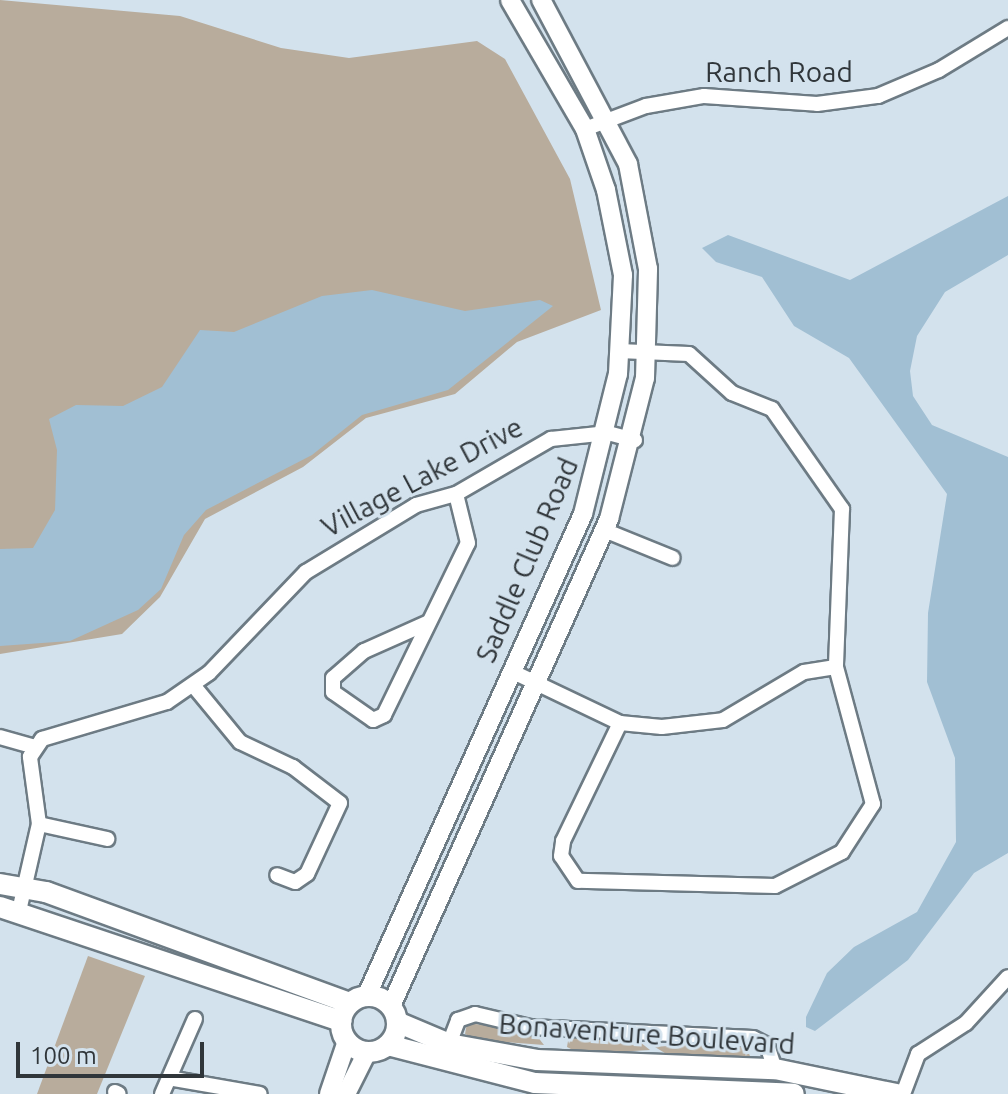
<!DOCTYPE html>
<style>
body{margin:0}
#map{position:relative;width:1008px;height:1094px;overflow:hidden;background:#d3e2ed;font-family:Ubuntu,sans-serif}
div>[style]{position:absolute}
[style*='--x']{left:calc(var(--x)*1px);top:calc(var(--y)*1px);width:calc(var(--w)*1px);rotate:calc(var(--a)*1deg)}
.green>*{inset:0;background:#b8ac9c}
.water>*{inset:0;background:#a1bfd3}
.roads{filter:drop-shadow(2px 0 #6d7b84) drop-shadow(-2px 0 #6d7b84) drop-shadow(0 2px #6d7b84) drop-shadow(0 -2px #6d7b84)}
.minor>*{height:14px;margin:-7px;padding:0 7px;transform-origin:7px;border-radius:7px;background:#fff}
.tertiary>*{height:18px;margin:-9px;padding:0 9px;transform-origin:9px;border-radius:9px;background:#fff}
.secondary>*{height:20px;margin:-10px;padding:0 10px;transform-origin:10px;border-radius:10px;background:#fff}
.secondary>.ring{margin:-10px;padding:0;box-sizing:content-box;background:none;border:20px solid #fff;border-radius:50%}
span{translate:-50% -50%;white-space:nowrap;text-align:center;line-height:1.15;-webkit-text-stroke:6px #d3e2ed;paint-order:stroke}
.street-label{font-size:28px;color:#30363a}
.scale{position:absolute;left:16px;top:1042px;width:188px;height:36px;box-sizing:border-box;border:4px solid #30363a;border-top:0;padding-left:10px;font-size:24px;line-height:28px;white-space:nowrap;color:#30363a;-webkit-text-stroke:6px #d3e2ed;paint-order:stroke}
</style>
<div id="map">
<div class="green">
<div style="clip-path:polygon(0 0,180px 16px,281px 48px,349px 58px,477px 41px,505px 59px,570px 179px,601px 310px,517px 342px,455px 394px,366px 418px,303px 467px,205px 519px,160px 597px,122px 634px,0 654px)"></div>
<div style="clip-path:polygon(88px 956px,145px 976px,97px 1094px,37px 1094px)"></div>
<div style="clip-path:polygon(467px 1023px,533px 1031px,544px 1045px,478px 1040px,465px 1034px)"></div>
<div style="clip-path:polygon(569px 1035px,636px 1039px,650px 1050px,581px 1054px,567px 1047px)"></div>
<div style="clip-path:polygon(717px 1042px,745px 1044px,750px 1056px,673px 1058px,655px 1047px)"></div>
</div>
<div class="water">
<div style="clip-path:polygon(1008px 196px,1008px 255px,945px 292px,917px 336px,910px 371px,913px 396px,932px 425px,1008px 457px,1008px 853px,974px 873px,908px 960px,815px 1031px,806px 1027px,806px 1017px,827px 973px,854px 947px,917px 912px,956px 842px,955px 758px,927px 682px,928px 613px,947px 494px,849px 358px,794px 326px,762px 277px,716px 262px,702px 248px,728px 235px,850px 280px)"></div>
<div style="clip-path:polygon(372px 290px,465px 311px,540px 300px,553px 306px,448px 390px,362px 415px,312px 455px,206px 510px,184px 535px,161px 589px,138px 610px,70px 641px,0 646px,0 549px,33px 548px,55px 510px,57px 450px,49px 419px,76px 405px,123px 406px,162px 387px,200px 330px,234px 332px,322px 296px)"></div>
</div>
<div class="roads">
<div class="minor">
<div style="--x:585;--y:129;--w:65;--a:-20.7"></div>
<div style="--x:646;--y:106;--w:59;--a:-9.8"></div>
<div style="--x:704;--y:96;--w:113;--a:4"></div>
<div style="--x:817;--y:104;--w:62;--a:-7.5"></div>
<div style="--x:878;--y:96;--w:66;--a:-23.1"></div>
<div style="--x:939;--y:70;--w:81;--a:-31.3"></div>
<div style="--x:619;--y:351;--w:70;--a:2.5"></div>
<div style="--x:689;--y:354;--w:58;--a:42.2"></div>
<div style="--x:732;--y:393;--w:43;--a:21.8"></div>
<div style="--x:772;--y:409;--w:122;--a:55"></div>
<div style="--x:842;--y:509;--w:158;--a:92.2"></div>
<div style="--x:836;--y:667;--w:142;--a:74.9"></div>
<div style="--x:873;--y:804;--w:57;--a:122.9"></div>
<div style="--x:842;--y:852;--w:75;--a:153.1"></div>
<div style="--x:775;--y:886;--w:197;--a:-178.5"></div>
<div style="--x:578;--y:881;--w:30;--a:-124"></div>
<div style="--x:561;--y:856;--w:15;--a:-82"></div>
<div style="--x:563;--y:841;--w:131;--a:-64.2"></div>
<div style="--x:604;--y:530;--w:74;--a:22.1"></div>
<div style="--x:427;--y:623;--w:69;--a:156"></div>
<div style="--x:364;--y:651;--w:41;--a:138.9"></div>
<div style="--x:333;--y:678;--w:14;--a:90"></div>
<div style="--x:333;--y:692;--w:49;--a:35"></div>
<div style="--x:373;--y:720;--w:12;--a:-24"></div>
<div style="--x:384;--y:715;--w:191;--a:-64"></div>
<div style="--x:468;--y:543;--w:50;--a:-103.8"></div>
<div style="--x:511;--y:671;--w:121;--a:25.5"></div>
<div style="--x:620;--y:723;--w:42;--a:5.4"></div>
<div style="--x:662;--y:727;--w:61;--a:-6.5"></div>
<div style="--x:723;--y:720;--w:94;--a:-30.7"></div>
<div style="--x:804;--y:672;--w:32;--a:-9"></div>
<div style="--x:193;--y:685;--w:74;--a:50.5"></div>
<div style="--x:240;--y:742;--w:59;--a:25.3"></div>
<div style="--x:293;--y:767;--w:59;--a:37.5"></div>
<div style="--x:340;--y:803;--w:78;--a:114.9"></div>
<div style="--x:307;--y:874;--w:14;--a:146"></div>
<div style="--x:295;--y:882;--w:19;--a:-159"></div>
<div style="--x:0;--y:737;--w:36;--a:16"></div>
<div style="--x:39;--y:824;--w:70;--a:12.4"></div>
<div style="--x:19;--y:911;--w:89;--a:-77.1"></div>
<div style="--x:39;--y:824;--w:68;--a:-97.7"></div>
<div style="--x:30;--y:757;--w:22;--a:-56"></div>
<div style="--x:42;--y:739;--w:130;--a:-16.5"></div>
<div style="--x:167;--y:702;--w:51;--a:-34.6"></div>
<div style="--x:209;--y:673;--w:140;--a:-46.2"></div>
<div style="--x:306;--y:572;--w:129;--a:-31.3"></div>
<div style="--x:416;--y:505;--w:41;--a:-15.4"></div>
<div style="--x:456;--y:494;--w:110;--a:-30.1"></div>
<div style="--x:551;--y:439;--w:57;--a:-6"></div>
<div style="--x:608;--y:433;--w:28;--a:15"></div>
<div style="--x:449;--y:1044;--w:26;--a:-69"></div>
<div style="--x:458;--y:1020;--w:18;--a:-19"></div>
<div style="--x:475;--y:1014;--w:57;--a:13.3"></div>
<div style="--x:530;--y:1027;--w:223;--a:2.8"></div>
<div style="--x:753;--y:1038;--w:16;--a:27"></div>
<div style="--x:767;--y:1045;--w:25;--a:72"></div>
<div style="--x:174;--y:1079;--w:87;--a:9.9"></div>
<div style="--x:115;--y:1092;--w:4;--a:27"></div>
<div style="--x:162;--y:1094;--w:82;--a:-66.3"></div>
<div style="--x:903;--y:1094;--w:43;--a:-69.4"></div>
<div style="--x:918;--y:1054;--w:57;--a:-32.9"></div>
<div style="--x:966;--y:1023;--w:62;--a:-47.6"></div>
</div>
<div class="tertiary">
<div style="--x:367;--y:995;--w:527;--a:-65.82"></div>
<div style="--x:583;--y:514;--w:144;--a:-76"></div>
<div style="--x:618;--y:374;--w:99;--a:-87.1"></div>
<div style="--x:623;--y:275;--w:87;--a:-101.3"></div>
<div style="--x:606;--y:190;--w:65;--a:-109"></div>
<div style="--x:585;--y:129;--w:149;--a:-120.2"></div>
<div style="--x:391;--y:1006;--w:534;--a:-65.88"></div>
<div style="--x:609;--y:519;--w:146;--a:-75.7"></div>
<div style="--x:645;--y:378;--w:109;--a:-88.4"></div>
<div style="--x:648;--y:269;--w:107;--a:-100.8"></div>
<div style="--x:628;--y:164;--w:186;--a:-117.9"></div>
<div style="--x:329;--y:1094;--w:56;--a:-71.2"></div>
<div style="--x:346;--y:1094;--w:47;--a:-63.4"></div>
</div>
<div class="secondary">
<div style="--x:0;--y:884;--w:47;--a:9.9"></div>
<div style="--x:46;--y:892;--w:323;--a:20.1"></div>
<div style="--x:0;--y:907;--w:360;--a:18.5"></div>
<div class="ring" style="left:341px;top:996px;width:36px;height:36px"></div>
<div style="--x:397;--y:1022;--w:56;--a:22.9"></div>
<div style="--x:449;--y:1044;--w:89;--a:10.3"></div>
<div style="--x:537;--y:1060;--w:238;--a:2.2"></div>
<div style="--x:775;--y:1069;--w:124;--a:11.7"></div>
<div style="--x:388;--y:1045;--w:152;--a:14.5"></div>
<div style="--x:535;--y:1083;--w:259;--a:2.4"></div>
</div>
</div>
<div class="street-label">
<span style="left:779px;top:72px">Ranch Road</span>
<span style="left:422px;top:477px;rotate:-28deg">Village Lake Drive</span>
<span style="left:527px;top:560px;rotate:-67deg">Saddle Club Road</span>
<span style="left:647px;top:1034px;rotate:4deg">Bonaventure Boulevard</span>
</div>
<div class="scale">100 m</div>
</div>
